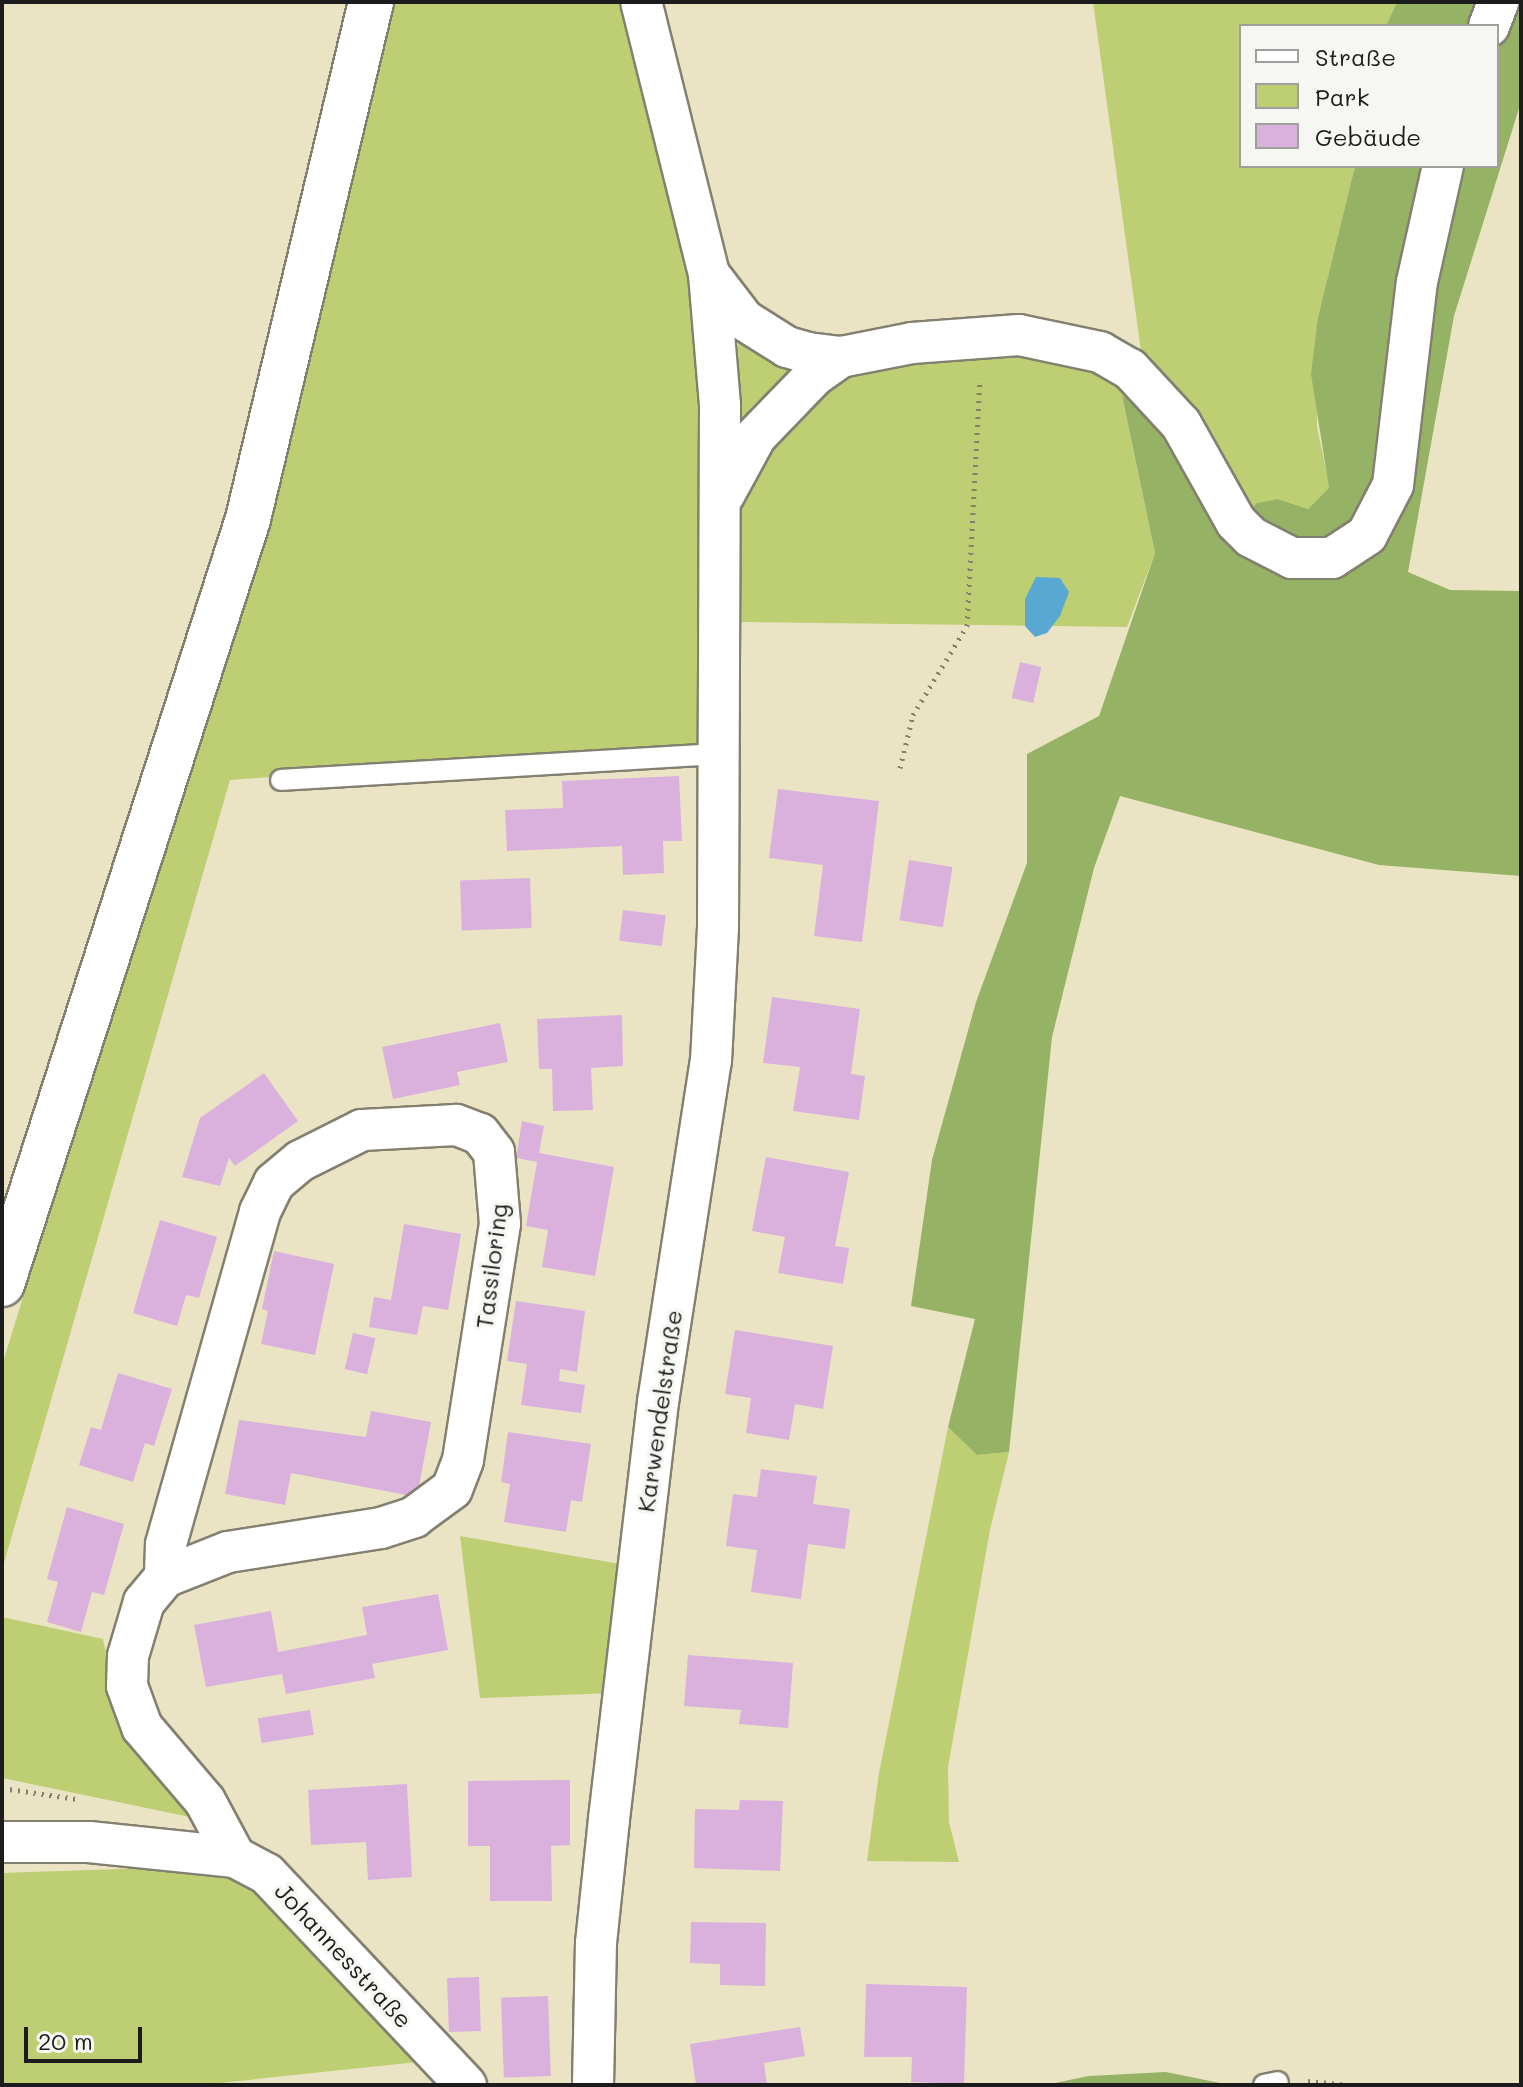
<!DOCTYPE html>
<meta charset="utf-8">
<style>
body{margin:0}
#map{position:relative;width:1523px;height:2087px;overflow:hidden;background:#eae4c5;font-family:Mali,sans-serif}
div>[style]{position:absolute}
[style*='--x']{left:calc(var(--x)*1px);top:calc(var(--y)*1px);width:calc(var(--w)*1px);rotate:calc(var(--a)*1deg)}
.green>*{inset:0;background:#bdcf72}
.forest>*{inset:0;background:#96b264}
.water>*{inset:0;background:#58a8d2}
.building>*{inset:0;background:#dab1dd;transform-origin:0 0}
.path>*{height:5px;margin-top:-2.5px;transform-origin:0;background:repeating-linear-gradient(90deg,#838070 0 2px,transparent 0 8px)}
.roads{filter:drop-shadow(2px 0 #838070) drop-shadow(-2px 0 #838070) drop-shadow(0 2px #838070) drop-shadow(0 -2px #838070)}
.lane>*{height:20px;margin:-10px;padding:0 10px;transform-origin:10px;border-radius:10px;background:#fff}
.street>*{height:40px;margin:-20px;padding:0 20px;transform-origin:20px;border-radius:20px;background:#fff}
.secondary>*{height:44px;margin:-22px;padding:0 22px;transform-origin:22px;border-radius:22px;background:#fff}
span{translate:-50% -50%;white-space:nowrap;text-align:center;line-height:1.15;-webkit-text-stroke:7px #f6f6f2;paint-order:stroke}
.street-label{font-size:24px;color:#1c1c1c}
.frame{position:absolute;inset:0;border:4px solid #1c1c1c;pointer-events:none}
.legend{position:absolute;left:1239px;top:24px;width:260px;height:144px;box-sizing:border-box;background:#f6f6f2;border:2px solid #9f9f9c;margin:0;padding:10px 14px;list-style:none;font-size:24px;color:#1c1c1c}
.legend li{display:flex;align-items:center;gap:16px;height:40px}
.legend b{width:40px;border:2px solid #9f9f9c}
.scale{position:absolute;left:24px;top:2027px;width:118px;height:36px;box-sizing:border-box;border:4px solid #1c1c1c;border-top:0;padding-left:10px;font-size:24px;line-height:28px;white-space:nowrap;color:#1c1c1c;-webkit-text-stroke:6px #f6f6f2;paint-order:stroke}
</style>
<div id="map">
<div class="green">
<div style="clip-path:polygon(393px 2px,628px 2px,686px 217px,700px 331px,704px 744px,230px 780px,2px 1570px,2px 1365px,276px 485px)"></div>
<div style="clip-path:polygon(1093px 2px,1397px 2px,1386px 26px,1241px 26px,1241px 166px,1355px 166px,1318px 317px,1317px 427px,1330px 488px,1308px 509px,1278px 499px,1243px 517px,1143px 366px)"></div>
<div style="clip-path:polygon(738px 335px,797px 367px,739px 431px)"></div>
<div style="clip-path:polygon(1006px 346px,1095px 363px,1163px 421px,1122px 397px,1155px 553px,1127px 627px,737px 622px,740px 495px,773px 433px,828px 379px,886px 357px)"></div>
<div style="clip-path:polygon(948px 1427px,977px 1455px,1009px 1452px,990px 1530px,948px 1767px,949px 1822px,959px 1862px,867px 1861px,879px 1773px)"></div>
<div style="clip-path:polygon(460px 1536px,626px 1565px,614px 1693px,480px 1698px)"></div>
<div style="clip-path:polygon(2px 1617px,103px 1639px,119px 1713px,190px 1801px,190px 1817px,2px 1778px)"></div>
<div style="clip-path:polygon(177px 1867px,217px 1872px,248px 1884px,417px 2062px,201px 2085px,2px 2085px,2px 1873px)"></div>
</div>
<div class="forest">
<div style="clip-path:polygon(1397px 2px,1521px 2px,1521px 102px,1454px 316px,1408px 572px,1450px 590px,1521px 591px,1521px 876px,1379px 865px,1120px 796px,1094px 868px,1052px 1037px,1009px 1452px,977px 1455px,948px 1427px,975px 1319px,911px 1306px,932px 1160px,976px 1002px,1027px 863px,1027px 754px,1099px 716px,1155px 553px,1122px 396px,1163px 421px,1243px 517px,1257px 503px,1278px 499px,1308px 509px,1329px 488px,1311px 374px,1318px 317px,1355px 166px,1497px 166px,1497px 26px,1386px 26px)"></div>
<div style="clip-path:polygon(1166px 2072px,1225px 2084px,1045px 2085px,1089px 2076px)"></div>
</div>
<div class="water">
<div style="clip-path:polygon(1036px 577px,1060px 578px,1069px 592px,1060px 616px,1047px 633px,1035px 637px,1025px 626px,1025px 599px)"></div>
</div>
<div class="building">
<div style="left:1020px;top:662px;width:22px;height:37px;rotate:13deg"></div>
<div style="clip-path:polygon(679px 776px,682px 841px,663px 841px,664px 873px,623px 875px,622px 846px,507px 851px,505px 810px,563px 808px,562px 781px)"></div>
<div style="clip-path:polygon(778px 789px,879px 801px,862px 942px,814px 936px,823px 865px,769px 858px)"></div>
<div style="left:909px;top:860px;width:44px;height:61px;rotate:9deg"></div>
<div style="left:530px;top:878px;width:50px;height:70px;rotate:88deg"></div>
<div style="left:623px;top:910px;width:43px;height:31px;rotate:7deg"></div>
<div style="clip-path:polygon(772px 997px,860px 1009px,851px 1074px,865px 1076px,859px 1120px,793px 1111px,800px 1067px,763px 1063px)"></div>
<div style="clip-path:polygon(622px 1015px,623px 1066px,591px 1068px,593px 1110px,553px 1111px,552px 1069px,539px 1069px,537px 1019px)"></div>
<div style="clip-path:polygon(500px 1023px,508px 1062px,457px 1072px,460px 1085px,393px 1099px,382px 1047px)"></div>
<div style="clip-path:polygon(264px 1073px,298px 1121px,235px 1166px,229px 1158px,220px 1186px,182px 1177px,200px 1118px)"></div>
<div style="clip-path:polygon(522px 1121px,544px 1126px,539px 1153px,614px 1167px,595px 1276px,542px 1267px,548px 1230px,526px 1226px,537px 1162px,516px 1158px)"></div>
<div style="clip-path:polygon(766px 1157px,849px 1172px,835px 1246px,849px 1248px,843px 1284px,778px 1273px,785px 1237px,752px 1231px)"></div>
<div style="clip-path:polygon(160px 1220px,217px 1237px,199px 1298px,186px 1295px,177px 1326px,133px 1313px)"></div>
<div style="clip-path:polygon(404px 1224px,461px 1234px,448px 1310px,423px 1306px,417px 1335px,369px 1327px,374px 1297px,391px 1300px)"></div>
<div style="clip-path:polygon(274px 1251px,334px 1264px,315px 1355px,261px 1344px,268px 1311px,262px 1309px)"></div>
<div style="clip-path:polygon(516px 1301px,585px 1311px,577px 1372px,560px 1369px,559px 1381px,585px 1385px,581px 1413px,521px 1405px,527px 1364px,507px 1361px)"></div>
<div style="clip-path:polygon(735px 1330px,833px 1346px,823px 1409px,795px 1404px,789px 1440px,746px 1433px,751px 1398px,725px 1394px)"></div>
<div style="left:353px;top:1333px;width:23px;height:37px;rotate:13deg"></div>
<div style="clip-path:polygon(118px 1373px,172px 1389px,154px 1446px,145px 1443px,133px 1482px,79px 1465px,91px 1427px,101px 1430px)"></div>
<div style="clip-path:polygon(371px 1411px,431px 1422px,417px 1497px,291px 1473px,285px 1505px,225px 1494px,239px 1420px,366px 1437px)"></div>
<div style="clip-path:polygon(508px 1432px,591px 1444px,582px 1502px,571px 1500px,566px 1532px,504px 1522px,510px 1484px,501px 1482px)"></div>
<div style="clip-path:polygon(761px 1469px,817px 1476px,813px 1504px,850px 1509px,845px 1549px,808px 1544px,801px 1599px,751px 1592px,757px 1550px,726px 1546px,733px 1494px,757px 1497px)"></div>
<div style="clip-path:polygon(67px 1507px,124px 1524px,104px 1595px,92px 1592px,81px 1632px,47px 1622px,58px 1582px,47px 1579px)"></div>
<div style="clip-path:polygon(438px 1594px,448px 1650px,372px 1664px,375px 1678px,286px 1694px,282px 1674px,206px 1687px,194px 1625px,271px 1611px,278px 1652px,367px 1635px,362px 1607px)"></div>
<div style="clip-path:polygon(688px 1655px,793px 1663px,788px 1728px,739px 1724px,741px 1710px,684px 1706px)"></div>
<div style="left:310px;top:1710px;width:25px;height:53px;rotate:81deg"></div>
<div style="clip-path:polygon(570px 1780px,570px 1845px,551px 1846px,552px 1901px,490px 1901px,490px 1846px,468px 1846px,468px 1781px)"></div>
<div style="clip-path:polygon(407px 1784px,412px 1877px,368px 1880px,366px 1842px,311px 1845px,308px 1790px)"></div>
<div style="clip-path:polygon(740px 1800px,783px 1801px,780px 1871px,694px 1868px,695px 1809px,739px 1810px)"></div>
<div style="clip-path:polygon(691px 1922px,766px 1923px,765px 1986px,720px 1985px,720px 1964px,690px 1963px)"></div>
<div style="left:479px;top:1977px;width:54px;height:32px;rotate:88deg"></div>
<div style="clip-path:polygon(866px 1984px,967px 1987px,964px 2084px,911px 2082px,912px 2057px,864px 2057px)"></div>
<div style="left:548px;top:1996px;width:80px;height:47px;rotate:88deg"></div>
<div style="clip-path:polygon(800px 2027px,805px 2056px,764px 2063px,767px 2085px,696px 2085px,690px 2044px)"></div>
</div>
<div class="path">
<div style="--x:900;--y:768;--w:55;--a:-76.2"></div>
<div style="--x:913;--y:715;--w:104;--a:-58.8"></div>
<div style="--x:967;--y:626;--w:248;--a:-87"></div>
<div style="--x:2;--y:1788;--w:76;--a:8.3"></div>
<div style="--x:1308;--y:2081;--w:42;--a:5.4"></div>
</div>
<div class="roads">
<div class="lane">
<div style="--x:281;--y:780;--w:436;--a:-3.4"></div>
<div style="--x:1264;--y:2085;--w:14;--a:-12"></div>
</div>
<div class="street">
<div style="--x:1489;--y:26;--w:26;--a:-69"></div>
<div style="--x:709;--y:274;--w:58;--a:52.7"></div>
<div style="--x:744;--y:320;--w:51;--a:32.1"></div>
<div style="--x:787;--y:347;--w:22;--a:16"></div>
<div style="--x:808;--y:353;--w:33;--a:7"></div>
<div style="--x:841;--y:357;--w:72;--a:-11.2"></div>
<div style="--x:912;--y:343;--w:107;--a:-4.3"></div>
<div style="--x:1019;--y:335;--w:83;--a:11.9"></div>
<div style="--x:1100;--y:352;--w:34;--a:30"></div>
<div style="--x:1130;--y:369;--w:75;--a:47.2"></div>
<div style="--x:1181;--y:424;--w:112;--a:60.7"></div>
<div style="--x:1236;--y:522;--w:21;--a:45"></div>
<div style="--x:1251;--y:537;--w:46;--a:27.1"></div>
<div style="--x:1292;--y:558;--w:40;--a:0"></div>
<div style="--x:1332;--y:558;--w:42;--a:-33.3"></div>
<div style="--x:1367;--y:535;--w:56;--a:-62.5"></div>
<div style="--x:1393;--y:485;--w:204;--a:-83.3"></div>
<div style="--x:1417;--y:282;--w:119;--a:-77.4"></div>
<div style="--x:724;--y:495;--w:67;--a:-61.5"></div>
<div style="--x:756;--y:436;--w:85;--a:-46"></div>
<div style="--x:815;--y:375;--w:32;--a:-35"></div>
<div style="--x:165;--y:1577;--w:68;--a:-21.6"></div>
<div style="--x:228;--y:1552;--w:155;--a:-8.9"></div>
<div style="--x:381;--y:1528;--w:35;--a:-18"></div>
<div style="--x:414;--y:1517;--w:47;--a:-36.4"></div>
<div style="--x:452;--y:1489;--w:31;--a:-69"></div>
<div style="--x:463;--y:1460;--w:239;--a:-81.1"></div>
<div style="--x:500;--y:1224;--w:72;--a:-94.8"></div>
<div style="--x:494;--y:1152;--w:23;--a:-128"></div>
<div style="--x:480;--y:1134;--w:26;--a:-159"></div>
<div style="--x:456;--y:1125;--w:94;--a:177"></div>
<div style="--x:362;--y:1130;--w:69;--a:153.4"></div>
<div style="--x:300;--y:1161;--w:34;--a:140"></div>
<div style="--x:274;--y:1183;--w:32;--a:116"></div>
<div style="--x:260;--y:1212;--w:346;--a:105.8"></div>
<div style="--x:166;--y:1545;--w:32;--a:92"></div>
<div style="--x:165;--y:1577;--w:33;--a:130"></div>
<div style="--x:144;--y:1602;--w:56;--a:106.5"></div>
<div style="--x:128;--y:1656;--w:30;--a:92"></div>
<div style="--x:127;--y:1686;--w:44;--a:69.9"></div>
<div style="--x:142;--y:1727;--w:97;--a:49.6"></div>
<div style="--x:205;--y:1801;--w:64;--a:61.8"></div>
<div style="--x:2;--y:1842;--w:87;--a:0"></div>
<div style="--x:89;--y:1842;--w:147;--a:5.9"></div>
<div style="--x:235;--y:1857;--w:36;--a:28"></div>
<div style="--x:267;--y:1874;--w:290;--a:46.7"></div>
<div style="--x:593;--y:2085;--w:142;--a:-88.8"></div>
<div style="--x:596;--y:1943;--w:125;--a:-84"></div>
<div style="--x:609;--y:1819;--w:420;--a:-83.3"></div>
<div style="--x:658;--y:1402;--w:345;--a:-81.2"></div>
<div style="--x:711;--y:1061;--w:134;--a:-87"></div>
<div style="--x:718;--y:927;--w:522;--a:-89.78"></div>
<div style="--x:720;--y:405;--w:131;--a:-94.8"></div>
<div style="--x:709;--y:274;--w:280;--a:-104"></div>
</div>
<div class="secondary">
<div style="--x:2;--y:1284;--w:804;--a:-72.17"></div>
<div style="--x:248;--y:519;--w:531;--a:-76.62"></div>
</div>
</div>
<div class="street-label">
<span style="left:491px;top:1266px;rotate:-83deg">Tassiloring</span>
<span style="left:659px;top:1411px;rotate:-82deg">Karwendelstraße</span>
<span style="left:344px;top:1955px;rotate:47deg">Johannesstraße</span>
</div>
<div class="frame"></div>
<ul class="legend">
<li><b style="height:10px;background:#fff"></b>Straße</li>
<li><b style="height:22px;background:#bdcf72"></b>Park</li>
<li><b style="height:22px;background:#dab1dd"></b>Gebäude</li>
</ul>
<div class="scale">20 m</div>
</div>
